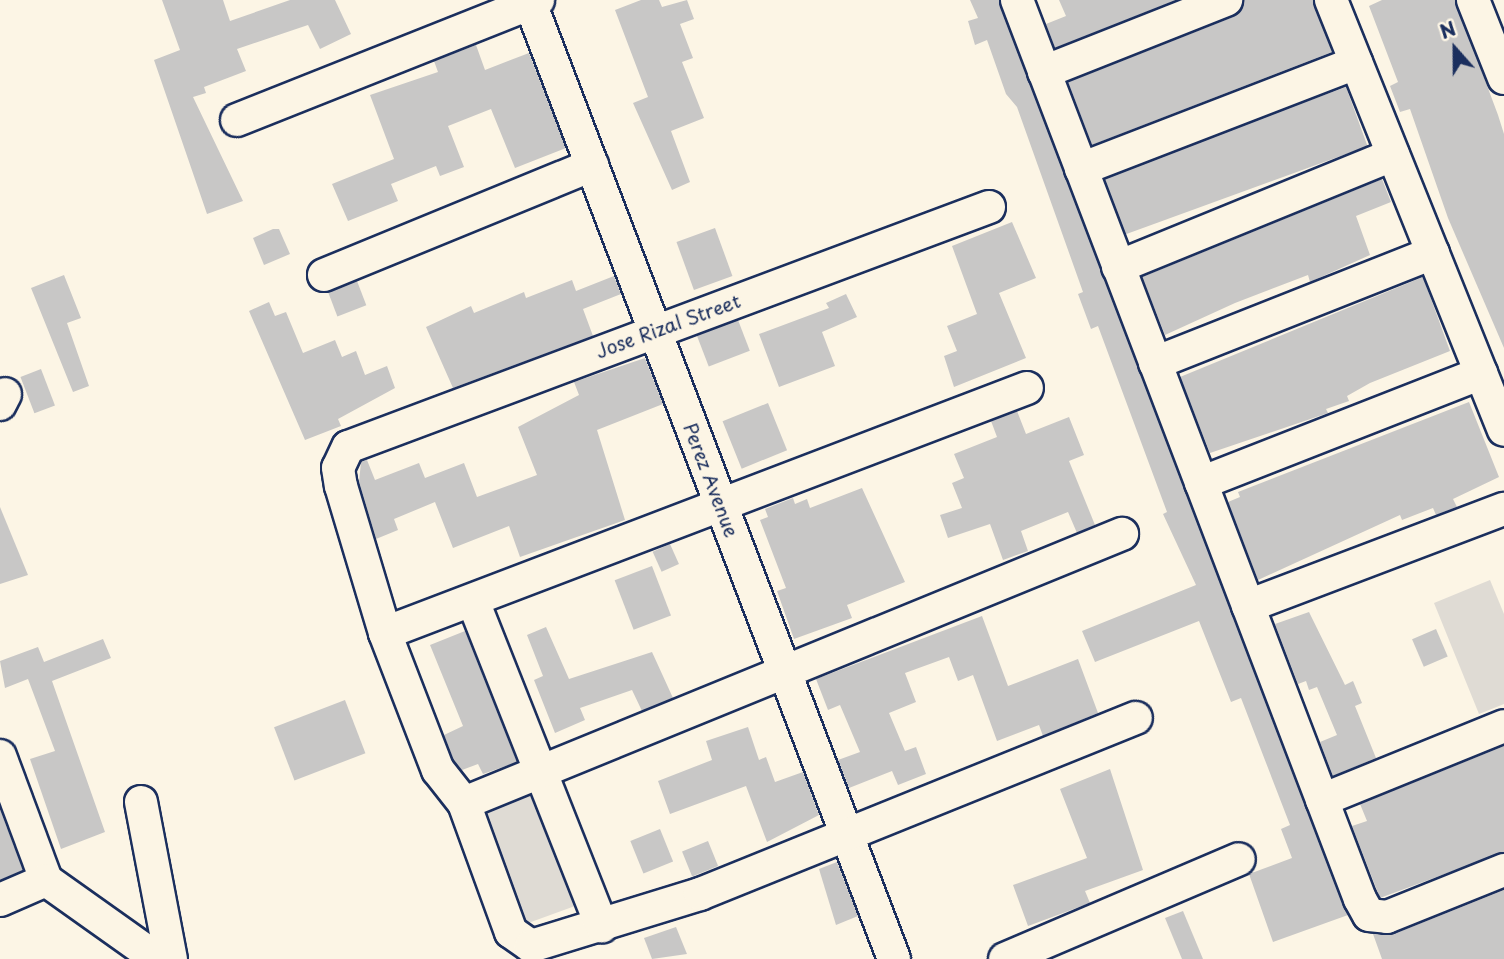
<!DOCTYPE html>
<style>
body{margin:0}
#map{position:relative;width:1504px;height:959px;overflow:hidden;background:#fcf5e5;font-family:"Playpen Sans",sans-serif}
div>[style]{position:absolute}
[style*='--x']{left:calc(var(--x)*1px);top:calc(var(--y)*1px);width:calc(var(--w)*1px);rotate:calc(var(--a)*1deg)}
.green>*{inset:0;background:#dfdbd4;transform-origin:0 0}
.building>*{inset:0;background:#c8c7c6;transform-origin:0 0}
.roads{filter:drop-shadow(2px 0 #1b2f5e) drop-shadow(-2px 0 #1b2f5e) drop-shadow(0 2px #1b2f5e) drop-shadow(0 -2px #1b2f5e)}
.minor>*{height:32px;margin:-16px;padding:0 16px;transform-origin:16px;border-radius:16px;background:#fcf5e5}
span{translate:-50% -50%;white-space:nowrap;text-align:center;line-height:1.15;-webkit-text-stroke:5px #fcf5e5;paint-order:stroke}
.street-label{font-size:19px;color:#1b2f5e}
.north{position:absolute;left:1420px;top:14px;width:70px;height:70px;-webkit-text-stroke:5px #fcf5e5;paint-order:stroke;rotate:339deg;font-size:19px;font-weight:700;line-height:28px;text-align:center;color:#1b2f5e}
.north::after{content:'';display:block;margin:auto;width:24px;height:32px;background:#1b2f5e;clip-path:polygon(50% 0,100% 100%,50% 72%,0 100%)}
</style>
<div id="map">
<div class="green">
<div style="clip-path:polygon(1490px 580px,1504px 614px,1504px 704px,1479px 714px,1434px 603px)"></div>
<div style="left:537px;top:789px;width:123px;height:62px;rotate:70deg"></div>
</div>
<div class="building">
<div style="clip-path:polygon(162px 0,223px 0,230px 21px,290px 0,335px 0,351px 34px,320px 49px,308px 25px,237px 49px,246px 71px,204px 87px,206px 93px,193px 97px,243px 201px,207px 214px,154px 60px,180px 50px)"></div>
<div style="clip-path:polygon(641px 0,659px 0,662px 7px,687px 0,694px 19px,680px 24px,693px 58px,682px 62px,704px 118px,671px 131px,690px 182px,672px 190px,633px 103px,648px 97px,615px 10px)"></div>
<div style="clip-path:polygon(970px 0,999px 0,1348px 915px,1273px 942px,1249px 874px,1292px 858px,1281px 829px,1290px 825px,1241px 698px,1231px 702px,1199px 621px,1095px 662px,1082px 631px,1196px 585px,1163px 514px,1167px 512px,1098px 326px,1091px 329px,1078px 294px,1083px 292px,1017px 107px,1006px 94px,987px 40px,975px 45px,968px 21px,978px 18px)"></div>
<div style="clip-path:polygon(1059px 0,1176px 0,1055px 48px,1046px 24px,1066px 16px)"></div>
<div style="clip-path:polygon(1244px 0,1313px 0,1332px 52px,1092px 145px,1068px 82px,1233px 17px)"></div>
<div style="clip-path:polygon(1382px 0,1455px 0,1498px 115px,1504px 134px,1504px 348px,1448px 218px,1410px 109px,1400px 112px,1390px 86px,1398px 82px,1369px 6px)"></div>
<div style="clip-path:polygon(476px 45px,485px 70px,529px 53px,566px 148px,515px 168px,491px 109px,448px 126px,464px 167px,440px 176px,436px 166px,391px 184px,398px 201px,348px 221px,332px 184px,394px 159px,370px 95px,438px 72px,434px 61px)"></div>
<div style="left:1346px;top:87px;width:63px;height:258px;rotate:70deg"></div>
<div style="clip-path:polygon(1382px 179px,1391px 202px,1356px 216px,1370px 255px,1310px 282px,1308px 275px,1235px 303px,1165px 335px,1142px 277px)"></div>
<div style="clip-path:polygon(1012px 222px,1036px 278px,999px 293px,1026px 358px,954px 387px,944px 356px,957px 351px,947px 326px,977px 314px,952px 246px)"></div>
<div style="left:715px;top:228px;width:51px;height:41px;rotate:70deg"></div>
<div style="clip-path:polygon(273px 229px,279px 229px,290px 254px,264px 265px,253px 238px)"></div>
<div style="clip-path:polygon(64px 275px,81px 318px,67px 323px,89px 386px,73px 392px,31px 288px)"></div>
<div style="clip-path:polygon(614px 276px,621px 294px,583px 309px,593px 336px,453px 388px,426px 327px,471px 306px,474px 313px,524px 292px,526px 298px,572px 280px,576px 291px)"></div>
<div style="clip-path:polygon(1423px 277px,1450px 351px,1370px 383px,1347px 396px,1349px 401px,1326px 409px,1328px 413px,1210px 453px,1180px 377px)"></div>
<div style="left:357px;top:281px;width:26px;height:31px;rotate:69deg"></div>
<div style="clip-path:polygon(846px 294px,857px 317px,822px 332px,835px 366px,779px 387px,759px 334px,829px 308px,826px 303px)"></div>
<div style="clip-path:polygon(269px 302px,275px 316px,286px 312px,303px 353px,335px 340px,342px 357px,356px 351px,365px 375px,387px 366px,395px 388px,338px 419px,341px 426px,305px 440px,249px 311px)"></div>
<div style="left:738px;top:320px;width:33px;height:44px;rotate:69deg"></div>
<div style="clip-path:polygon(645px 358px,663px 404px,597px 430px,625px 520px,520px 557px,509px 526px,453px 548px,435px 502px,394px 519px,398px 530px,376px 539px,359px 482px,361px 462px,367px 460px,375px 480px,419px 463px,425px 478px,464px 463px,477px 497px,537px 475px,518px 427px,579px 395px,574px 382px)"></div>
<div style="left:41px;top:369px;width:39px;height:22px;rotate:69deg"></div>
<div style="clip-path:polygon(1469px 402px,1499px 477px,1453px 499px,1457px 507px,1436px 515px,1433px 508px,1402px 520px,1400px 515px,1258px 580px,1228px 502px,1240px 497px,1238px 492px)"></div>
<div style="left:768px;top:403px;width:51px;height:49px;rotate:68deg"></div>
<div style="clip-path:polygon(1017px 411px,1026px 434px,1069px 417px,1084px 455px,1069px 461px,1095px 525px,1077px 533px,1068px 512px,1021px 531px,1028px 551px,1003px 560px,990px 524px,948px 538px,940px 515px,962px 508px,952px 483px,964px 478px,954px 454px,997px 437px,991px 421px)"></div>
<div style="clip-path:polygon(862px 488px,905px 582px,847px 605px,852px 618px,794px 639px,777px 591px,786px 588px,760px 520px,768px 517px,765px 509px,793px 498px,795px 504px,807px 499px,810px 508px)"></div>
<div style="clip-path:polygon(0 507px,28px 575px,0 584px)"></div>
<div style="left:670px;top:544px;width:22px;height:19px;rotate:66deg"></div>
<div style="left:652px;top:566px;width:53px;height:40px;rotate:69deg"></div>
<div style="clip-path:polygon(1309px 612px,1345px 685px,1353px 681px,1362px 703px,1355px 706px,1376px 758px,1333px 776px,1320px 742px,1337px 735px,1317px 687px,1309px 690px,1306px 681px,1298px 684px,1275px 624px)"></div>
<div style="clip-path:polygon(982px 616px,1008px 686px,1078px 659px,1098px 713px,1043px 736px,1039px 725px,997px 741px,973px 675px,958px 681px,949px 657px,905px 673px,916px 702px,889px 713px,905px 751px,916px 747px,926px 774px,898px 785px,892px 771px,849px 788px,838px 760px,860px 752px,840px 705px,828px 710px,816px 679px)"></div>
<div style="clip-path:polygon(546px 627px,569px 679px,652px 652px,673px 698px,642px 711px,632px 690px,580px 708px,585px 720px,555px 733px,534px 680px,543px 676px,527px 635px)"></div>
<div style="left:1436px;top:629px;width:30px;height:26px;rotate:67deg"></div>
<div style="clip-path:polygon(465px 631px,517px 762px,483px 774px,478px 764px,462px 770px,454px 761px,444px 735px,463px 726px,430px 645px)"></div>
<div style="clip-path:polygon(103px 639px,111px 658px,52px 681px,105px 832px,61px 849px,30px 759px,55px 751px,28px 679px,5px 688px,0 661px,38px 647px,44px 662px)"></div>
<div style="left:345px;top:700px;width:57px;height:76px;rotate:69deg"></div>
<div style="clip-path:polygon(748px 727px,759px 760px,766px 757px,775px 782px,803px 772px,819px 815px,767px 842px,746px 786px,670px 814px,658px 781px,712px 760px,706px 741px)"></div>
<div style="clip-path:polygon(1504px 746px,1504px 852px,1380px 898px,1352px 826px,1367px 821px,1360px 804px)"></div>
<div style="clip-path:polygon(1110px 769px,1143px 870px,1085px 891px,1090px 903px,1028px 926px,1013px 885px,1087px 858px,1060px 789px)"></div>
<div style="clip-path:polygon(0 809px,23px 870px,0 880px)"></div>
<div style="left:660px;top:829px;width:35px;height:32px;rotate:68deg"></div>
<div style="left:708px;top:841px;width:27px;height:28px;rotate:68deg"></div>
<div style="clip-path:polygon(837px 862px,858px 916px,836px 925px,819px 869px)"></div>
<div style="clip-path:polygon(1504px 890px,1504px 959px,1382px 959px,1373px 934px,1394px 934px)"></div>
<div style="clip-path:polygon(1183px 911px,1203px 959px,1182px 959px,1165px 918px)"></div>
<div style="clip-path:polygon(676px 927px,687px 954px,652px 959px,644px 938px)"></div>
</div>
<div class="roads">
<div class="minor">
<div style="--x:529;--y:0;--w:1026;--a:69.16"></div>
<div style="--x:1017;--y:0;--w:962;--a:69.12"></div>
<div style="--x:1360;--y:899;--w:18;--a:61"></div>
<div style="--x:1369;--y:915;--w:18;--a:6"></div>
<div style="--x:1387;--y:917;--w:126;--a:-21.9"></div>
<div style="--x:1331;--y:0;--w:463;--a:68.1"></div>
<div style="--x:1473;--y:0;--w:84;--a:68.3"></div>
<div style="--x:1044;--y:72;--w:196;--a:-21.6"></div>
<div style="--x:237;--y:120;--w:324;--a:-21.7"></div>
<div style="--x:1081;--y:169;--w:295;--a:-21.1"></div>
<div style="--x:989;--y:207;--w:684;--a:159.47"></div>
<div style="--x:348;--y:447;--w:23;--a:115"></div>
<div style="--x:338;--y:468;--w:18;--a:81"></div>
<div style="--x:341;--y:486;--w:153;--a:73.3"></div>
<div style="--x:385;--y:633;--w:147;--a:68.9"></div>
<div style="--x:438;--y:770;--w:42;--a:51.8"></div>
<div style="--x:464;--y:803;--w:137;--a:70"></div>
<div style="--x:511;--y:932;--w:24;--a:35"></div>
<div style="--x:531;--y:946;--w:177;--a:-17.1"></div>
<div style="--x:700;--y:894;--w:470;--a:-22"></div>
<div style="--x:1118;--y:267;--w:297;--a:-22.2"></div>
<div style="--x:324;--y:275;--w:290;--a:-22.3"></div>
<div style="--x:1155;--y:363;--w:299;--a:-21.6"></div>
<div style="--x:0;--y:404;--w:11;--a:-63"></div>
<div style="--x:1201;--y:483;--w:301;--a:-21.4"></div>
<div style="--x:473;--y:601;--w:350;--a:68.4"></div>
<div style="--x:1248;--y:606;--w:274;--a:-20.8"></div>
<div style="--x:385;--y:633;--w:687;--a:-20.89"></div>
<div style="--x:0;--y:756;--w:132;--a:69.6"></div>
<div style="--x:46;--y:880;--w:136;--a:35.4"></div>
<div style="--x:1322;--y:800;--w:196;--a:-22.1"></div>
<div style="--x:141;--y:802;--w:160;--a:79.2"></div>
<div style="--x:464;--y:803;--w:711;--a:-22.24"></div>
<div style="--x:0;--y:900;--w:50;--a:-23.5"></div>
<div style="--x:1005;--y:959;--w:254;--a:-23.1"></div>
</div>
</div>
<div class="street-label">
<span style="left:668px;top:326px;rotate:-20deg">Jose Rizal Street</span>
<span style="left:711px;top:480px;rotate:69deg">Perez Avenue</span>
</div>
<div class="north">N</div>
</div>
